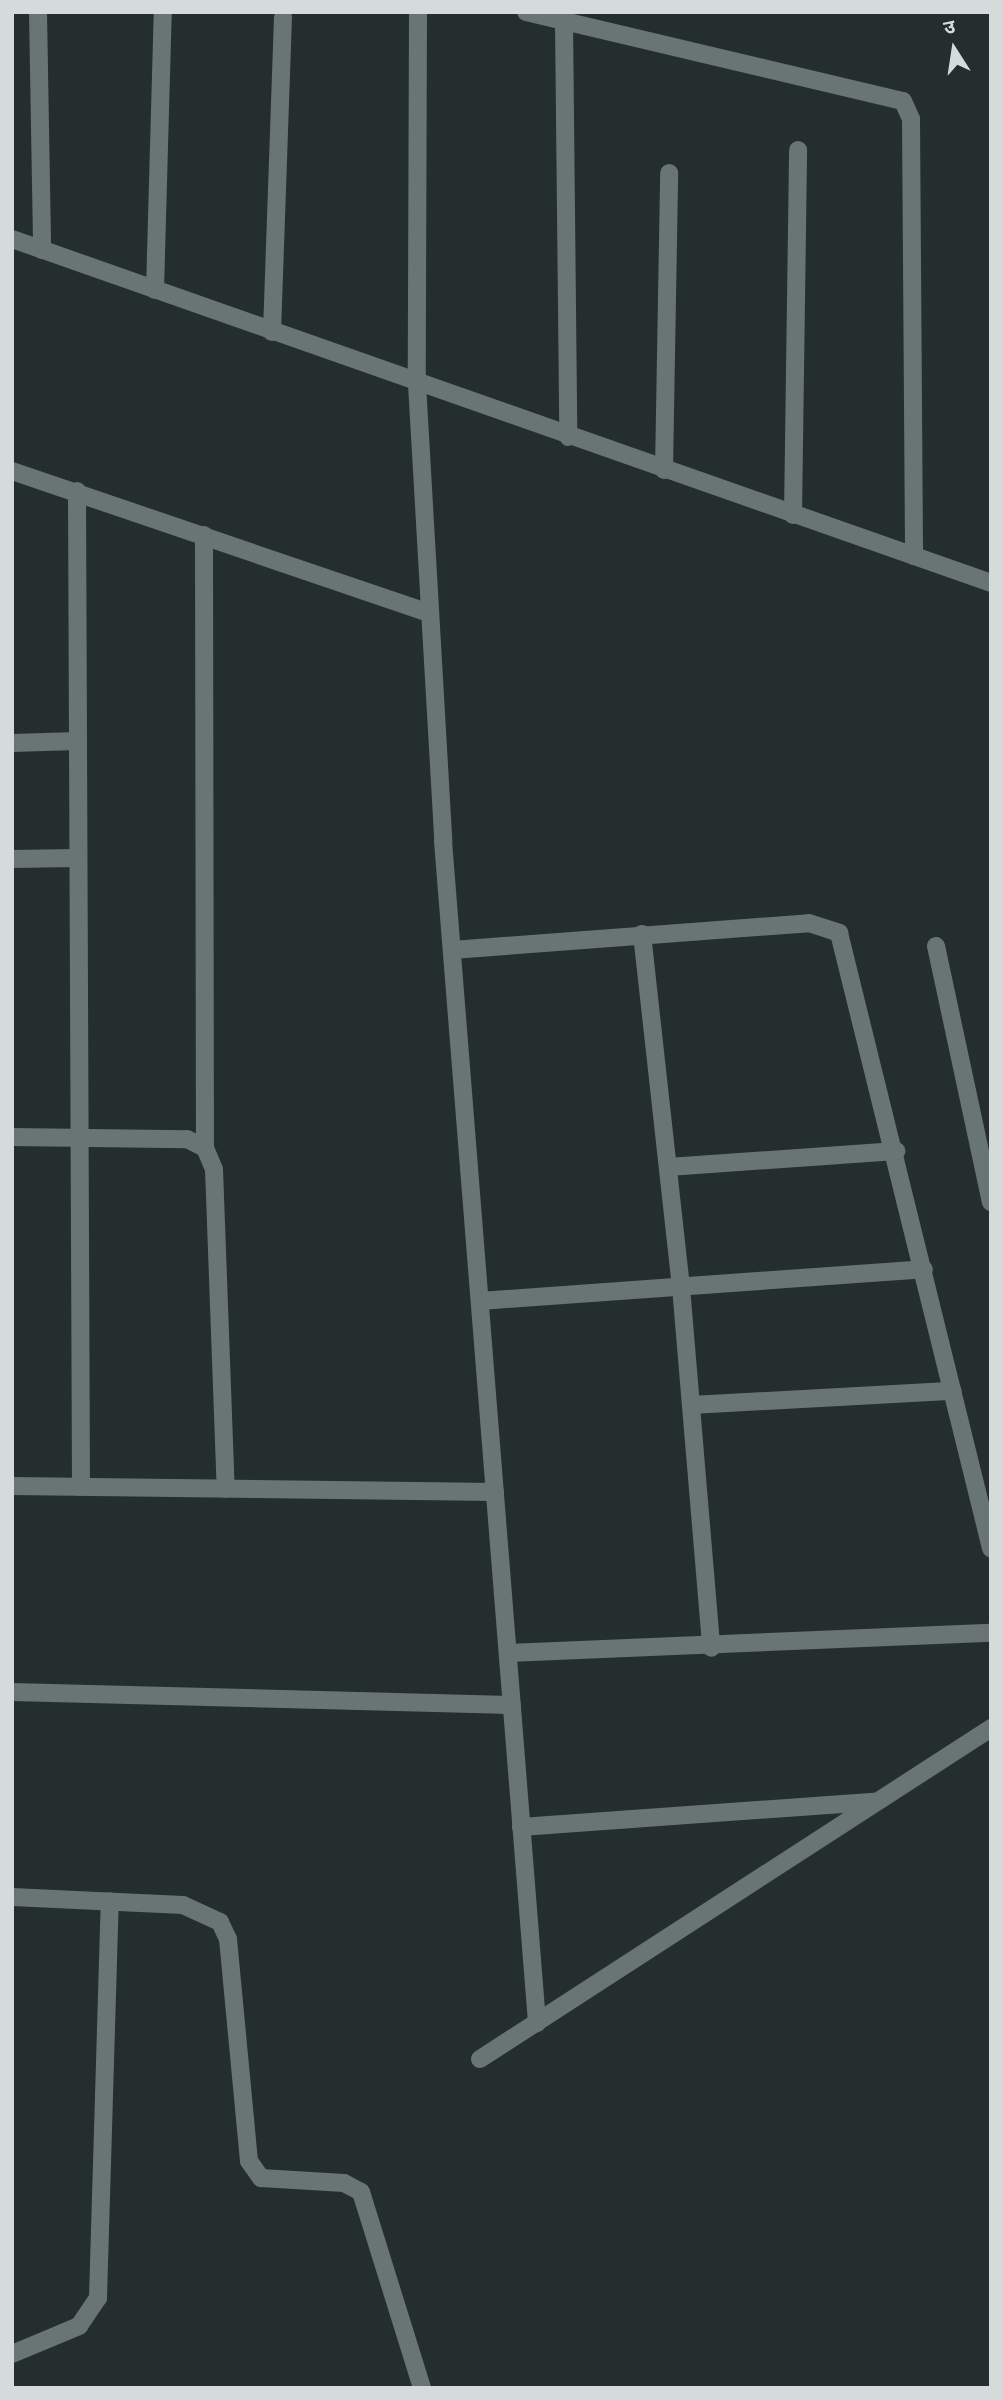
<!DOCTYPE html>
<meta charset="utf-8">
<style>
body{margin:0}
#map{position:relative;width:1003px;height:2400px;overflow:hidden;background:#242e2e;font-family:"Source Sans 3","Noto Sans Devanagari",sans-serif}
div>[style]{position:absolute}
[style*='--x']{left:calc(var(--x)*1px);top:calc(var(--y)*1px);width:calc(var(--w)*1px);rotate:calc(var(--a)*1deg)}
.minor>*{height:18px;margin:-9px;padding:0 9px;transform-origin:9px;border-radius:9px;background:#697474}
span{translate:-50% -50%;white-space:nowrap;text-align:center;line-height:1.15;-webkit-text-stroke:5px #242e2e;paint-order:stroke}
.frame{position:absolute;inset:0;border:14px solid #d5dbdb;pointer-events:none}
.north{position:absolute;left:919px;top:14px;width:70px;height:70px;-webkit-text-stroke:5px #242e2e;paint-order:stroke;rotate:348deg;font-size:19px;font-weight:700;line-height:28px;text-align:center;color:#d5dbdb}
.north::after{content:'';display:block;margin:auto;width:24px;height:32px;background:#d5dbdb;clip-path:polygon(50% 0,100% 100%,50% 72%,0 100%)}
</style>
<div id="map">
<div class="minor">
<div style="--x:38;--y:12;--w:238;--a:89"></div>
<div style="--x:418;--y:12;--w:372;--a:90.2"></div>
<div style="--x:417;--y:384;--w:458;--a:86.7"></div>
<div style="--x:443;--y:841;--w:1186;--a:85.45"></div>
<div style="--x:526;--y:12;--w:387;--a:13.3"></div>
<div style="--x:903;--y:101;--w:20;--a:66"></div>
<div style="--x:911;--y:119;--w:437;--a:89.6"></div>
<div style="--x:564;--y:21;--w:416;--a:89.4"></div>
<div style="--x:12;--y:239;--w:1038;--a:19.36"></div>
<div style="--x:155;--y:290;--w:278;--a:-88.4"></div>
<div style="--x:272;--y:332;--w:315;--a:-88"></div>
<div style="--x:664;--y:470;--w:297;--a:-89"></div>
<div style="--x:12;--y:471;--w:441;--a:18.8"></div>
<div style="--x:77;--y:491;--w:996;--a:89.77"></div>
<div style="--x:793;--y:515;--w:365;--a:-89.2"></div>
<div style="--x:204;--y:535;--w:613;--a:89.91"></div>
<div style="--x:12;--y:743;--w:65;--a:-1.8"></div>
<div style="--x:12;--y:859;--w:64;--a:-0.9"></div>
<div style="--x:642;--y:934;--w:355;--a:83.7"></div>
<div style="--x:681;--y:1287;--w:362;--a:85.2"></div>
<div style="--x:936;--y:946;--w:262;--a:77.9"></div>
<div style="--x:452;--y:950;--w:358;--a:-4.3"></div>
<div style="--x:809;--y:923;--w:32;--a:18"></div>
<div style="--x:839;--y:933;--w:634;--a:76.12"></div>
<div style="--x:12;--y:1137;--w:175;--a:0.7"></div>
<div style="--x:187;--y:1139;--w:20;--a:27"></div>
<div style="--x:205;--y:1148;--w:23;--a:67"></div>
<div style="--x:214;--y:1169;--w:320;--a:87.9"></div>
<div style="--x:668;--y:1167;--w:229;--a:-4"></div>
<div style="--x:480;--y:1301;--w:445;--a:-4.1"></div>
<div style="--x:691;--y:1405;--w:262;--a:-3.1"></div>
<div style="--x:12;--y:1486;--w:483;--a:0.7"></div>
<div style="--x:508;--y:1653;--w:483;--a:-2.4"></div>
<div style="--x:12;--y:1692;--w:500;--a:1.49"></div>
<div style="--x:521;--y:1827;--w:354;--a:-4.1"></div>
<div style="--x:12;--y:1897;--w:171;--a:2.7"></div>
<div style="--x:183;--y:1905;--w:41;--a:24.7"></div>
<div style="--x:220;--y:1922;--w:19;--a:65"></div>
<div style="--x:228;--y:1939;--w:223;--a:84.6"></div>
<div style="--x:249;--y:2161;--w:21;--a:55"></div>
<div style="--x:261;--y:2178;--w:83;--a:3.4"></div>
<div style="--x:344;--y:2183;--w:19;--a:28"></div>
<div style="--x:361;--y:2192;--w:205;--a:72.7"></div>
<div style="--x:480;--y:2059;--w:609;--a:-32.93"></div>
<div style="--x:12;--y:2354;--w:73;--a:-22.7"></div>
<div style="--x:79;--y:2326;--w:34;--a:-56"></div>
<div style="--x:98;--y:2298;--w:397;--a:-88.3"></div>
</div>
<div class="frame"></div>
<div class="north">उ</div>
</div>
